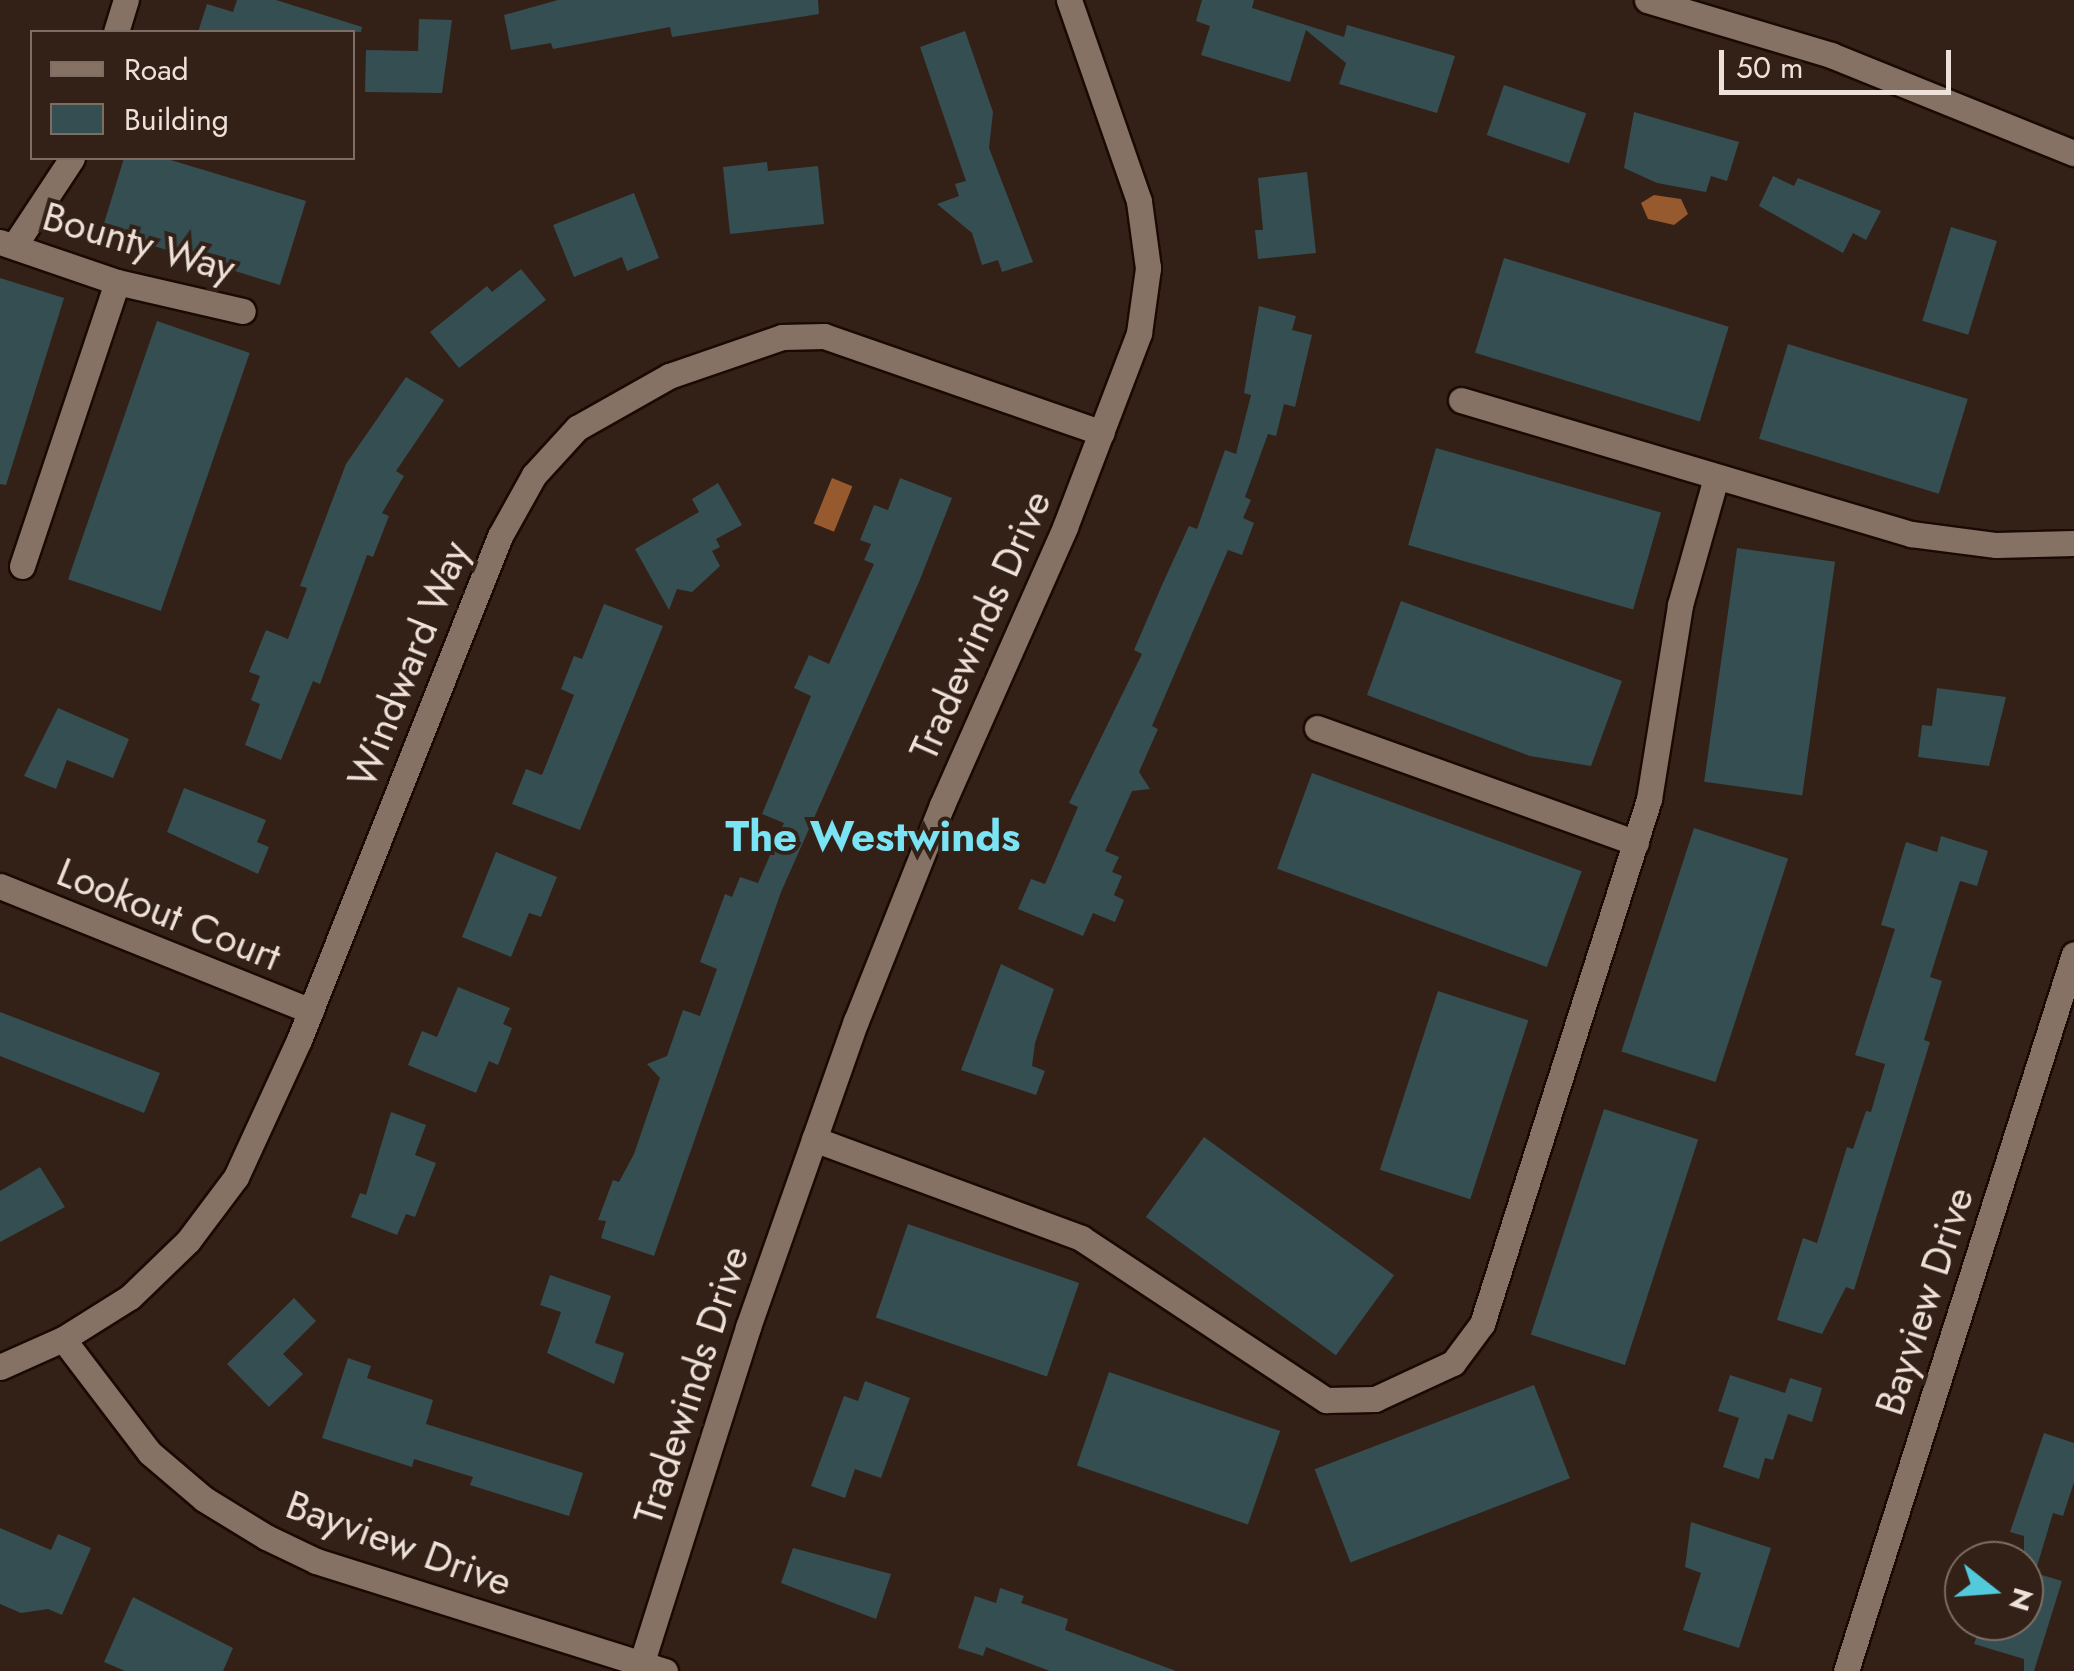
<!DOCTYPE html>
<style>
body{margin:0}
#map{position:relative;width:2074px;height:1671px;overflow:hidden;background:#332117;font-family:Jost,sans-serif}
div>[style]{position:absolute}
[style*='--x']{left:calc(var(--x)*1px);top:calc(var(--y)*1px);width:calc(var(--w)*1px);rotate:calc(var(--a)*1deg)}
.water>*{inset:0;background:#97592e;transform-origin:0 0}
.building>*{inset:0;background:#344e52;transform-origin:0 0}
.roads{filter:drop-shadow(2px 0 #1a0a03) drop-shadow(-2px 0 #1a0a03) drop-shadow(0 2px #1a0a03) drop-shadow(0 -2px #1a0a03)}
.minor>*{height:25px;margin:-12.5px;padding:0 12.5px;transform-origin:12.5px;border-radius:12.5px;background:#867165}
span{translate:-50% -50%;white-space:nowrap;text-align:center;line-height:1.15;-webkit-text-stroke:8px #332117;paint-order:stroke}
.street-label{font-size:40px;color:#ede1da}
.neighbourhood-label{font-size:42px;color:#7ae3f4;font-weight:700}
.legend{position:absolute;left:30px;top:30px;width:325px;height:130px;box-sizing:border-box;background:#332117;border:2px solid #7d6e65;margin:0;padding:12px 18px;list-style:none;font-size:30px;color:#ede1da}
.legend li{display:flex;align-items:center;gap:20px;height:50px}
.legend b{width:50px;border:2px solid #7d6e65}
.north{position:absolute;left:1944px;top:1541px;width:100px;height:100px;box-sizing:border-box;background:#332117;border:2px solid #7d6e65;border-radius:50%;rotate:107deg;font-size:28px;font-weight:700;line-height:40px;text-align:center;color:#ede1da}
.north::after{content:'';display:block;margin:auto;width:35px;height:45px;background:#53cadc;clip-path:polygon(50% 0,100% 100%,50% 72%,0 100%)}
.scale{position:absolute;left:1719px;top:50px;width:232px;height:45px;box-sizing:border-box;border:5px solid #ede1da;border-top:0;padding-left:12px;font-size:30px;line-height:35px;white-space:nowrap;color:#ede1da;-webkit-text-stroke:8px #332117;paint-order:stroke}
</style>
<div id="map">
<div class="water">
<div style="clip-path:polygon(1654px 195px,1681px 199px,1688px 214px,1674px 225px,1648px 219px,1641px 203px)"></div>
<div style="left:832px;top:478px;width:22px;height:49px;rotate:22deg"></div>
</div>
<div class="building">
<div style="clip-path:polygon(237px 0,276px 0,362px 27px,361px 32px,198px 32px,207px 4px,233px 12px)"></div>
<div style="clip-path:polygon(558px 0,818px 0,819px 14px,672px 37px,670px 27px,553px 49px,551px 43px,511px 50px,504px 15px)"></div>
<div style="clip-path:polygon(1202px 0,1254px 0,1252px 8px,1344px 37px,1347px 25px,1455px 56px,1437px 113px,1339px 84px,1346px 63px,1306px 30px,1290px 82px,1201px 55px,1210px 26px,1196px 21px)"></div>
<div style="clip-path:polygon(419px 19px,452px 20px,442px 93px,365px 92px,366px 50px,418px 51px)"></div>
<div style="clip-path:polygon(965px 31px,993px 112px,989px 148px,1033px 262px,1002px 272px,998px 260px,982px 265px,972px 233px,937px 204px,959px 196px,955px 184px,966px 181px,920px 47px)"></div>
<div style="left:1504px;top:85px;width:87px;height:53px;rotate:19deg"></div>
<div style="clip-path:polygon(1634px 112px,1739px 142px,1727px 181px,1711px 176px,1706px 192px,1657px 183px,1624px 168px)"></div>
<div style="clip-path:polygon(124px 158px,164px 158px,306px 201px,280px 285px,102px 230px)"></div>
<div style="clip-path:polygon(767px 162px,768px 171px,818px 166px,824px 224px,730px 234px,723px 167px)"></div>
<div style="clip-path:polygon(1307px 172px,1316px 253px,1258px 259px,1255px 230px,1263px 230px,1258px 178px)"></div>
<div style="clip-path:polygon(1773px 176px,1794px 186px,1798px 178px,1881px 211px,1866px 240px,1853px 233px,1843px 253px,1759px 206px)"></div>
<div style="clip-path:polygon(634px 193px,659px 258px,627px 271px,622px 257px,574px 277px,553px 225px)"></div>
<div style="left:1951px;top:227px;width:48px;height:98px;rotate:17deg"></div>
<div style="left:1504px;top:258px;width:235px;height:99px;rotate:17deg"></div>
<div style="clip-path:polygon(521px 269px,546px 300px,459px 368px,430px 332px,487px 286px,492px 292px)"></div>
<div style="clip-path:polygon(0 278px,64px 298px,6px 485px,0 484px)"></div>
<div style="clip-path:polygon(1259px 306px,1296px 316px,1292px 330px,1312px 335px,1295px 407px,1284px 404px,1276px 436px,1268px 434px,1245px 497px,1251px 500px,1243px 518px,1254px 523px,1242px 555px,1228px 550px,1152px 726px,1158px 729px,1139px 772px,1150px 789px,1132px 791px,1105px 851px,1119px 857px,1112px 872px,1122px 876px,1114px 895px,1124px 900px,1115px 922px,1093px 913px,1083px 936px,1018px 909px,1031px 879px,1045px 884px,1078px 807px,1069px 803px,1142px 654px,1134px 650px,1162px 585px,1189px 526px,1197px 529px,1225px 450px,1236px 454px,1251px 395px,1244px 393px)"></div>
<div style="left:157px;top:321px;width:98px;height:273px;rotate:19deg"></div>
<div style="left:1788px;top:344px;width:188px;height:99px;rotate:17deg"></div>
<div style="clip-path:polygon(406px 377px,444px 400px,396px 471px,404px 476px,382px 513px,389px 516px,373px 557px,367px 555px,320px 684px,313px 681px,281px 760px,245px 745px,260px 704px,251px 700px,260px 676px,249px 672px,266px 630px,288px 639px,307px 588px,300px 586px,346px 464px)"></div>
<div style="left:1436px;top:448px;width:234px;height:101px;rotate:16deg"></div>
<div style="clip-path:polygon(900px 478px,952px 498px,919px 582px,781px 892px,654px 1256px,601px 1238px,606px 1221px,598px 1220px,613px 1180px,619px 1182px,634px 1154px,660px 1078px,647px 1064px,667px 1056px,683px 1010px,700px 1016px,717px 969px,700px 962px,725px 894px,732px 897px,740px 877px,758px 883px,784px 823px,762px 814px,811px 696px,794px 688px,809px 655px,829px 664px,874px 564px,864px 560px,871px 544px,860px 540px,874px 505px,888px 510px)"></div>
<div style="clip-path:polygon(718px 483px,742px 525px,716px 539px,720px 547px,712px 551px,720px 566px,692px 592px,677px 589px,669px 610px,635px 549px,699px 512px,692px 499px)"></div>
<div style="left:1737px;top:548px;width:99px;height:236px;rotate:8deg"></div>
<div style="clip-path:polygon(1401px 601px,1622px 681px,1591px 766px,1530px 756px,1367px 695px)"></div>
<div style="clip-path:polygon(604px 604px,663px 626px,580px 830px,512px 804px,526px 769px,542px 775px,574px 695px,561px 689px,574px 656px,582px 659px)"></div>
<div style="clip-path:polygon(1937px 688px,2006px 697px,1989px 766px,1918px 757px,1922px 725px,1932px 726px)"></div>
<div style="clip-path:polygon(58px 708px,129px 739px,113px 778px,67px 760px,56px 789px,24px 776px)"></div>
<div style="left:1312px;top:773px;width:287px;height:102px;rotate:20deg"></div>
<div style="clip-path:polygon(184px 788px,266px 820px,257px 842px,269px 847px,258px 874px,167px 832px)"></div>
<div style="left:1694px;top:828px;width:99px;height:235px;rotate:18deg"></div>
<div style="clip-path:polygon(1941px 836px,1988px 851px,1977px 886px,1960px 881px,1930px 977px,1942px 981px,1924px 1040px,1930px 1042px,1893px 1163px,1854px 1290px,1846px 1287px,1822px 1334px,1777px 1320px,1803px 1238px,1817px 1243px,1847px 1147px,1853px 1149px,1866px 1111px,1871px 1112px,1885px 1064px,1855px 1055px,1895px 929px,1881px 925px,1906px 842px,1937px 852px)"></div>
<div style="clip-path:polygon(496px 852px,557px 877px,541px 917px,529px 913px,511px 957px,462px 937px)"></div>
<div style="clip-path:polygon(1001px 964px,1054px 989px,1035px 1043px,1032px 1066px,1045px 1071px,1036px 1095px,961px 1070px)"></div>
<div style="clip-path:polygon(458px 987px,510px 1008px,503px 1024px,512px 1028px,498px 1065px,489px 1061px,476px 1093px,408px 1065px,422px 1031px,437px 1037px)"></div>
<div style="left:1438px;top:991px;width:95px;height:188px;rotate:18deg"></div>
<div style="clip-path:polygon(0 1012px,160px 1073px,144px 1113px,0 1056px)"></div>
<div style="left:1604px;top:1109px;width:99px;height:237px;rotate:18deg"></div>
<div style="clip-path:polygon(391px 1112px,426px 1125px,415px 1155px,436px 1163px,415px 1217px,406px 1214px,397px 1235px,351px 1217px,360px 1193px,366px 1195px)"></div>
<div style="left:1204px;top:1137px;width:235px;height:99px;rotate:36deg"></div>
<div style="clip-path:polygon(40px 1167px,65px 1207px,0 1242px,0 1191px)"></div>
<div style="left:908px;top:1224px;width:181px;height:99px;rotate:19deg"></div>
<div style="clip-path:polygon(550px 1275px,611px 1296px,595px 1343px,624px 1353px,614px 1384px,547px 1353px,561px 1312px,540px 1305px)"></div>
<div style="clip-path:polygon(294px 1298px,316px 1321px,283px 1354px,303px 1374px,269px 1407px,227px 1364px)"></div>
<div style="clip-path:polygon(348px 1358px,371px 1366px,367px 1378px,433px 1400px,426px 1424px,583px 1473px,569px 1516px,470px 1485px,473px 1477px,414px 1459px,412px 1467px,322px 1438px)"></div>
<div style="left:1109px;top:1372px;width:181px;height:99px;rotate:19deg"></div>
<div style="clip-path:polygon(1730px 1375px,1785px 1393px,1790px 1378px,1822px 1388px,1812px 1422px,1788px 1414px,1773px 1460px,1765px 1458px,1759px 1479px,1723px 1467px,1739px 1418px,1718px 1411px)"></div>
<div style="clip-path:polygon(865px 1381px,910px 1398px,881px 1478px,855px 1469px,845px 1498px,811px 1486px,844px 1396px,858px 1401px)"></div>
<div style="left:1534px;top:1385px;width:100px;height:235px;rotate:69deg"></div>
<div style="clip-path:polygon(2044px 1433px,2074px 1443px,2074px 1482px,2063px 1516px,2053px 1513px,2035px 1573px,2062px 1581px,2034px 1671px,2024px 1671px,2024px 1659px,1974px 1644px,1982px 1621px,2024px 1621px,2024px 1536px,2010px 1532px)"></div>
<div style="clip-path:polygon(1691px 1522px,1771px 1548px,1739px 1648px,1683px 1630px,1701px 1573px,1685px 1567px)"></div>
<div style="clip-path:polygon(0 1528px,51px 1550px,58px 1534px,91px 1548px,62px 1615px,48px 1609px,21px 1613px,0 1604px)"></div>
<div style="clip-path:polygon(793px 1548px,891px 1574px,876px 1619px,781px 1583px)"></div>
<div style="clip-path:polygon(1000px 1588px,1024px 1596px,1021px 1603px,1068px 1619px,1065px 1630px,1176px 1671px,1050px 1671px,986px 1647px,983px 1656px,958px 1648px,975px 1596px,996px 1603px)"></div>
<div style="clip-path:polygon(133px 1597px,233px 1648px,223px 1671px,125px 1671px,104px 1662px)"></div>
</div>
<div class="roads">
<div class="minor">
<div style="--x:1647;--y:0;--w:192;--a:16.6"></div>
<div style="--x:1831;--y:55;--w:262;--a:22"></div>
<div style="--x:116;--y:32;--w:34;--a:-73"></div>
<div style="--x:0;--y:242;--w:124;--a:18.9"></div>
<div style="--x:117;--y:282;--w:129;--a:13"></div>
<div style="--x:14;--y:246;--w:105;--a:-56.6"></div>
<div style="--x:1461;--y:400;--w:470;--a:16.6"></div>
<div style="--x:1911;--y:534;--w:86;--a:7.4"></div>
<div style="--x:1996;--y:545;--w:78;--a:-1.5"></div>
<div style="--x:22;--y:566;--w:299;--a:-71.5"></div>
<div style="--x:1317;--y:728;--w:339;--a:19.8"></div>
<div style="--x:0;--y:886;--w:335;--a:21.9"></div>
<div style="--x:814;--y:1139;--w:285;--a:20.3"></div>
<div style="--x:1081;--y:1238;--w:294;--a:33.5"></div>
<div style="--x:1326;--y:1400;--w:49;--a:-1.2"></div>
<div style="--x:1375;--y:1399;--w:86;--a:-24.8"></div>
<div style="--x:1453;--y:1363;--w:49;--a:-53.4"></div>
<div style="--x:1482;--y:1324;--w:551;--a:-72.35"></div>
<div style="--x:1649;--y:799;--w:196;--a:-80.9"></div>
<div style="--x:1680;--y:605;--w:132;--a:-74.2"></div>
<div style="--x:63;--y:1339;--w:143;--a:52.7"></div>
<div style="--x:150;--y:1453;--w:71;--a:40.4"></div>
<div style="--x:204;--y:1499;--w:73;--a:31.5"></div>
<div style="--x:266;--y:1537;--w:55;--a:25.6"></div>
<div style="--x:316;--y:1561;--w:366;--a:17.5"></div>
<div style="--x:0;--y:1367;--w:69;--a:-24"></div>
<div style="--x:63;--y:1339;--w:79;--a:-32.1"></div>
<div style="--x:130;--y:1297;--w:81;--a:-44"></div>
<div style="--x:188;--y:1241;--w:80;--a:-53.1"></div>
<div style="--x:236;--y:1177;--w:151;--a:-65.3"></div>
<div style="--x:299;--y:1040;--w:543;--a:-68.26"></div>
<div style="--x:500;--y:536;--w:70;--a:-60.9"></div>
<div style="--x:534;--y:475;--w:64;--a:-47.5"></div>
<div style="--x:577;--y:428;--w:106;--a:-29.5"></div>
<div style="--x:669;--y:376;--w:120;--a:-19"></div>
<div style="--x:782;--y:337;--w:42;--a:-1.4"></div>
<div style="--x:824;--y:336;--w:294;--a:19.2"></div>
<div style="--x:639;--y:1671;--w:361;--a:-72.4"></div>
<div style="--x:748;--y:1327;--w:324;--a:-70.6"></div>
<div style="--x:856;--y:1021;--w:232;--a:-68.3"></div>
<div style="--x:942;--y:805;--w:304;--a:-66.1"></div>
<div style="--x:1065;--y:527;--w:208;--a:-69.1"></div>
<div style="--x:1139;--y:333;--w:66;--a:-82.1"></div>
<div style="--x:1148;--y:268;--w:68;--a:-97.7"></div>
<div style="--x:1139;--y:201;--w:213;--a:-109.2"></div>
<div style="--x:1846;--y:1671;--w:752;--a:-72.36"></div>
</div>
</div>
<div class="street-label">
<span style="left:139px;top:242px;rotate:16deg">Bounty Way</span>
<span style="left:980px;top:625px;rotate:-66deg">Tradewinds Drive</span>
<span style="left:408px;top:664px;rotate:-68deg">Windward Way</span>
<span style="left:169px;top:914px;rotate:22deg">Lookout Court</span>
<span style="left:1924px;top:1301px;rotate:-72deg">Bayview Drive</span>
<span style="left:691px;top:1385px;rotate:-72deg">Tradewinds Drive</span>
<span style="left:399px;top:1543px;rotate:20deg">Bayview Drive</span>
</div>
<div class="neighbourhood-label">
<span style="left:873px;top:837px">The Westwinds</span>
</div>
<ul class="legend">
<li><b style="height:12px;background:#867165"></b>Road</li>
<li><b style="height:28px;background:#344e52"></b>Building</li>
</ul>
<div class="north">N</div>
<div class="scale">50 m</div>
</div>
